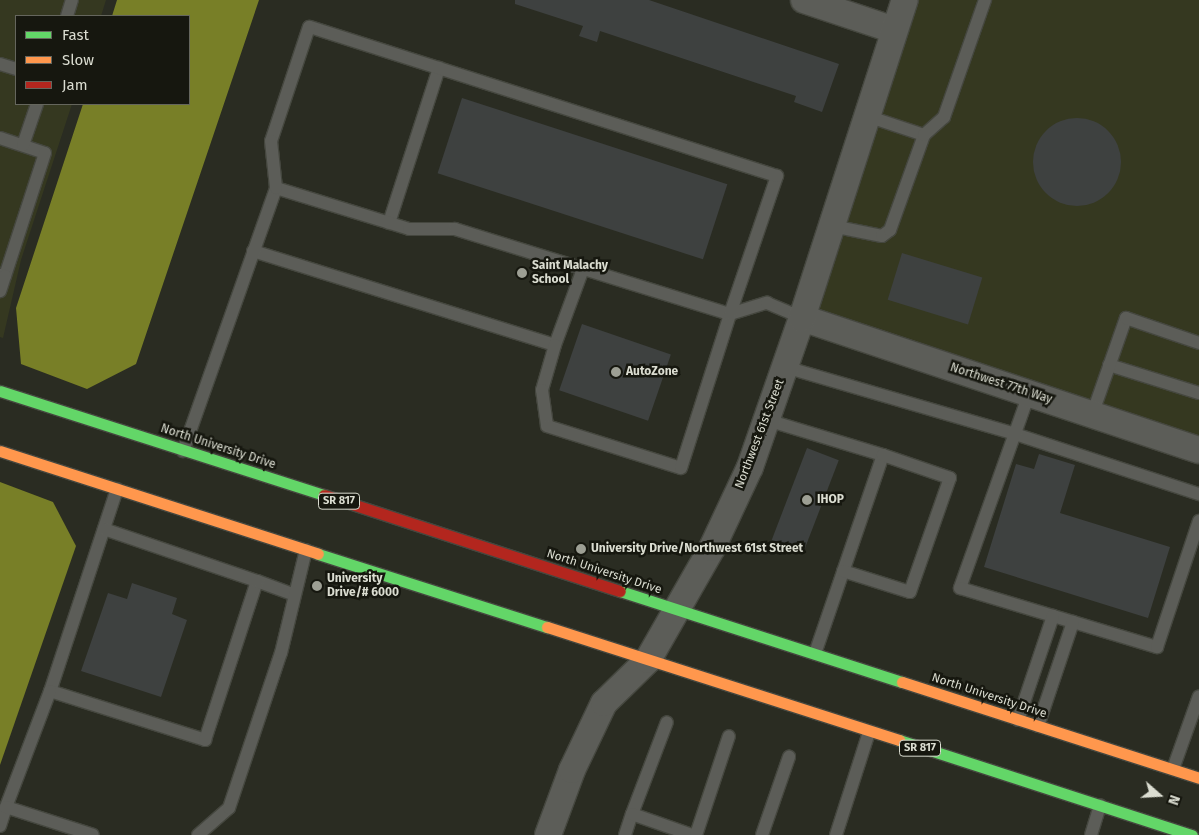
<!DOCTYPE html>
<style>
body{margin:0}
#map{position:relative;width:1199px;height:835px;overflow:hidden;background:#2a2c22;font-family:"Fira Sans",sans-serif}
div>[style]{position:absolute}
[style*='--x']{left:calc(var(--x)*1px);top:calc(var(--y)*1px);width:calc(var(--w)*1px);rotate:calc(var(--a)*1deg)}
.built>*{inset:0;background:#353820}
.water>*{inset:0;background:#787f27}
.building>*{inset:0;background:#3e4140;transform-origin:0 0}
.round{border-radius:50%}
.roads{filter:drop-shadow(1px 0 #45473f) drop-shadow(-1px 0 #45473f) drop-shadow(0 1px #45473f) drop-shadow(0 -1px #45473f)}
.lane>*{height:12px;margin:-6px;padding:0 6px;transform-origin:6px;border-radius:6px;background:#5c5d58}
.street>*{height:26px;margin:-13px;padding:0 13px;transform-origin:13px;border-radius:13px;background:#5c5d58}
.fast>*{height:11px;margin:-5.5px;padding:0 5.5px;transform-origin:5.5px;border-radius:5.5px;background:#63d668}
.slow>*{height:11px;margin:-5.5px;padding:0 5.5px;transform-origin:5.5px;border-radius:5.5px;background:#ff974d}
.jam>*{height:11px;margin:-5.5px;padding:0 5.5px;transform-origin:5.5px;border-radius:5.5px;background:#b3261e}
.dots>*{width:14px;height:14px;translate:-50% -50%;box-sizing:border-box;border:2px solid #16170f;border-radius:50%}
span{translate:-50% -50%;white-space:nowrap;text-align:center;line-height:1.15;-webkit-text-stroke:5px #16170f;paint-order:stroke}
.shield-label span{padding:1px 4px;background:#16170f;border:1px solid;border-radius:4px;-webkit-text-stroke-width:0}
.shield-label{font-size:11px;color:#dbddd1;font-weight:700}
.poi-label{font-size:12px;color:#dbddd1;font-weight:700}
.left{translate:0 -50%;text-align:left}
.street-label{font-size:12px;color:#dbddd1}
.legend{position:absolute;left:15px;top:15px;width:175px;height:90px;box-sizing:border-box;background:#16170f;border:1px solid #65665d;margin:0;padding:6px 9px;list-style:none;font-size:15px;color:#dbddd1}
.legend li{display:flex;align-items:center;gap:10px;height:25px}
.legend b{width:25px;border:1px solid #65665d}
.north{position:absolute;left:1134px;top:770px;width:50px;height:50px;-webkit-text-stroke:4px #16170f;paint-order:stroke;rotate:109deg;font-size:14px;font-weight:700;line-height:20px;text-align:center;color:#dbddd1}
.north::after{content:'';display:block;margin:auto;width:18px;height:22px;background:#dbddd1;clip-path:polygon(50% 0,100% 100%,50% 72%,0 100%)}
</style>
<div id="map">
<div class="built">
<div style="clip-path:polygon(0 0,106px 0,101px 16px,16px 16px,16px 104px,72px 104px,21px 260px,3px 338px,0 337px)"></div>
<div style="clip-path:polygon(910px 0,1199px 0,1199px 450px,802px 318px)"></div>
</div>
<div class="water">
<div style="clip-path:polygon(117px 0,259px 0,136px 364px,87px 389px,21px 364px,16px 308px,83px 104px,189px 104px,189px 16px,112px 16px)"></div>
<div style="clip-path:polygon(0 482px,53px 502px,76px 546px,0 765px)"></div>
</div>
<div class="building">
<div style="clip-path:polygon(515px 0,649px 0,839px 64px,822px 112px,794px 102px,796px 96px,600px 31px,597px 42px,579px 36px,583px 26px,515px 4px)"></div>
<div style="left:462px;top:98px;width:279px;height:79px;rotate:18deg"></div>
<div class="round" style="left:1033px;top:118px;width:88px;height:88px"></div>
<div style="left:902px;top:253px;width:84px;height:49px;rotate:17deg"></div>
<div style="left:582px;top:324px;width:94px;height:70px;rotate:19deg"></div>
<div style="left:807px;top:448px;width:34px;height:99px;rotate:21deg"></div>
<div style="clip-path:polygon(1039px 454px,1075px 465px,1060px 513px,1170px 547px,1148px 618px,984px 567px,1016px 464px,1034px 469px)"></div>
<div style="clip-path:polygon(132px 583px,177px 598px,172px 614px,187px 620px,161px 697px,81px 671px,108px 593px,127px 599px)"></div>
</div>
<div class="roads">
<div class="lane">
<div style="--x:67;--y:16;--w:17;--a:-73"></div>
<div style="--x:0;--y:64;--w:17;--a:17"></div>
<div style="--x:867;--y:116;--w:60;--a:18.4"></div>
<div style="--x:0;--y:138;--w:47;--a:18.4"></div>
<div style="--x:45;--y:153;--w:129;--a:108"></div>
<div style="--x:23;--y:145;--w:43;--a:-71.1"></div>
<div style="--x:389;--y:223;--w:163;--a:-72.1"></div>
<div style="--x:832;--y:226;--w:51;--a:11.3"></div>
<div style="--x:882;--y:236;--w:10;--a:-37"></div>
<div style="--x:890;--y:230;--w:101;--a:-70.3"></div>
<div style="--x:924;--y:135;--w:27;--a:-42"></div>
<div style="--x:944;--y:117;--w:124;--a:-70.7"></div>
<div style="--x:253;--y:251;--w:316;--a:17.3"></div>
<div style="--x:555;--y:345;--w:81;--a:-69.8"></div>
<div style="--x:0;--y:275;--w:5;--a:11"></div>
<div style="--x:5;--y:276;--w:16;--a:108"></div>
<div style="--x:555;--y:345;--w:47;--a:106.1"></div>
<div style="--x:542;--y:390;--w:36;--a:82"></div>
<div style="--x:547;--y:426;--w:140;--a:17.4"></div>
<div style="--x:681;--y:468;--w:162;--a:-72.3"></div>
<div style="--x:730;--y:314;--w:39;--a:-17"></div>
<div style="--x:767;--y:303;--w:38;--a:23"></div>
<div style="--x:1109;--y:365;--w:94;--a:17.3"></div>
<div style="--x:785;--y:367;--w:240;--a:16.2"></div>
<div style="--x:1015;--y:434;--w:194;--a:18.1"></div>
<div style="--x:1029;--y:394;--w:206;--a:109.6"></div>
<div style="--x:960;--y:588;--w:206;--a:16.7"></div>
<div style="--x:1157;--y:647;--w:133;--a:-71.6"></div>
<div style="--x:1092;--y:415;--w:103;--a:-70.7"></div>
<div style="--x:1126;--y:318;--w:77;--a:18.9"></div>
<div style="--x:767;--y:420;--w:121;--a:16.8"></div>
<div style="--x:883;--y:455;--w:210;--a:108.9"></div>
<div style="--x:183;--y:451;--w:279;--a:-70.5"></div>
<div style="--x:276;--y:188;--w:139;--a:17.1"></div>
<div style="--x:409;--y:229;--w:46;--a:0"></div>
<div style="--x:455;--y:229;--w:288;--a:17.2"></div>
<div style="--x:730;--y:314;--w:146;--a:-71.2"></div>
<div style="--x:777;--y:176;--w:491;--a:-162.3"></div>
<div style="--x:309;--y:27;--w:120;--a:108.4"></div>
<div style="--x:271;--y:141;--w:47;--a:83.9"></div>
<div style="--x:117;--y:489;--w:213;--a:108.3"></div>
<div style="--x:50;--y:691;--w:163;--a:17.5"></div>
<div style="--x:205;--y:740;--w:167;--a:-71.9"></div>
<div style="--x:257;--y:581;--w:40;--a:20.2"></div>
<div style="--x:104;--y:529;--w:162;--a:18.8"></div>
<div style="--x:843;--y:571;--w:70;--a:17.4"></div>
<div style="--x:910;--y:592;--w:121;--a:-70.7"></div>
<div style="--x:950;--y:478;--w:71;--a:-161.1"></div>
<div style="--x:1018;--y:720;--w:110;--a:-71.4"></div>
<div style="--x:1038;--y:726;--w:110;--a:-71.4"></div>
<div style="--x:1173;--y:769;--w:77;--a:-70.4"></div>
<div style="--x:6;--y:807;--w:124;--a:-69.2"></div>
<div style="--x:632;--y:814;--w:98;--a:-69.2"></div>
<div style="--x:0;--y:826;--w:20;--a:-72"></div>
<div style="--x:6;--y:807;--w:91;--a:17.8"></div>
<div style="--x:198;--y:835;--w:41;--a:-41.1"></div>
<div style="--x:229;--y:808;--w:163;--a:-71.5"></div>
<div style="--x:281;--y:653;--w:106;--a:-76.4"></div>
<div style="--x:625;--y:835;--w:22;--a:-72"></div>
<div style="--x:632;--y:814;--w:64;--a:19.3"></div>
<div style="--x:696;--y:835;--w:104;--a:-71.6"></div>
<div style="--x:762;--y:835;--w:83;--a:-70.9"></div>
<div style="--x:836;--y:835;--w:108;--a:-72.2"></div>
<div style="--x:1091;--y:835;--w:31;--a:-73"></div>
</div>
<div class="street">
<div style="--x:804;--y:0;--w:95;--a:18.4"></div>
<div style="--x:802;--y:318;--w:418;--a:18.4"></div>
<div style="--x:548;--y:835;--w:69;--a:-69.7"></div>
<div style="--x:572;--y:770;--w:74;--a:-64.5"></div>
<div style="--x:604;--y:703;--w:62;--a:-44.3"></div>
<div style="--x:648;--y:660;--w:129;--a:-60.3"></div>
<div style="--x:712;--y:548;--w:89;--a:-64.9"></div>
<div style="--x:750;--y:467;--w:158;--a:-70.8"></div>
<div style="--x:802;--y:318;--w:334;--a:-72.1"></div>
</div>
<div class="fast">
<div style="--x:0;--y:391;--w:340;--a:17.8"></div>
<div style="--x:318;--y:554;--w:240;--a:17.7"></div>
<div style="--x:620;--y:591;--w:296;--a:17.9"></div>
<div style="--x:899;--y:740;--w:308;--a:18"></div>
</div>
<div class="slow">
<div style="--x:0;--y:451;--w:334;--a:17.9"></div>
<div style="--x:547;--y:627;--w:370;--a:17.8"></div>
<div style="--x:902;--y:682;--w:312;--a:17.9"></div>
</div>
<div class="jam">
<div style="--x:324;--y:495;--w:311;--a:18"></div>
</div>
</div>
<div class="dots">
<div style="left:522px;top:273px;background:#9d9f94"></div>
<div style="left:616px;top:372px;background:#9d9f94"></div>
<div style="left:807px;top:500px;background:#9d9f94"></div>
<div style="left:581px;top:549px;background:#9d9f94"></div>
<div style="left:317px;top:586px;background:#9d9f94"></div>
</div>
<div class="shield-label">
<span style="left:339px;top:501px">SR 817</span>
<span style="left:920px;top:748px">SR 817</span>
</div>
<div class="poi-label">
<span class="left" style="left:532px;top:273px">Saint Malachy<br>School</span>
<span class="left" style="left:626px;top:372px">AutoZone</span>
<span class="left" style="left:817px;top:500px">IHOP</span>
<span class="left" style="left:591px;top:549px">University Drive/Northwest 61st Street</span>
<span class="left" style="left:327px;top:586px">University<br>Drive/# 6000</span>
</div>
<div class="street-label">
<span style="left:1001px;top:384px;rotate:18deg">Northwest 77th Way</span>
<span style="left:760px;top:434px;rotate:-69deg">Northwest 61st Street</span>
<span style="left:218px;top:447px;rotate:18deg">North University Drive</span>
<span style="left:604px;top:572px;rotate:18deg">North University Drive</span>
<span style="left:989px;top:696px;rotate:18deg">North University Drive</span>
</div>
<ul class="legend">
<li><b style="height:6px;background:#63d668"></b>Fast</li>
<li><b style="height:6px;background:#ff974d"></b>Slow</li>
<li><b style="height:6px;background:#b3261e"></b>Jam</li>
</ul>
<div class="north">N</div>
</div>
